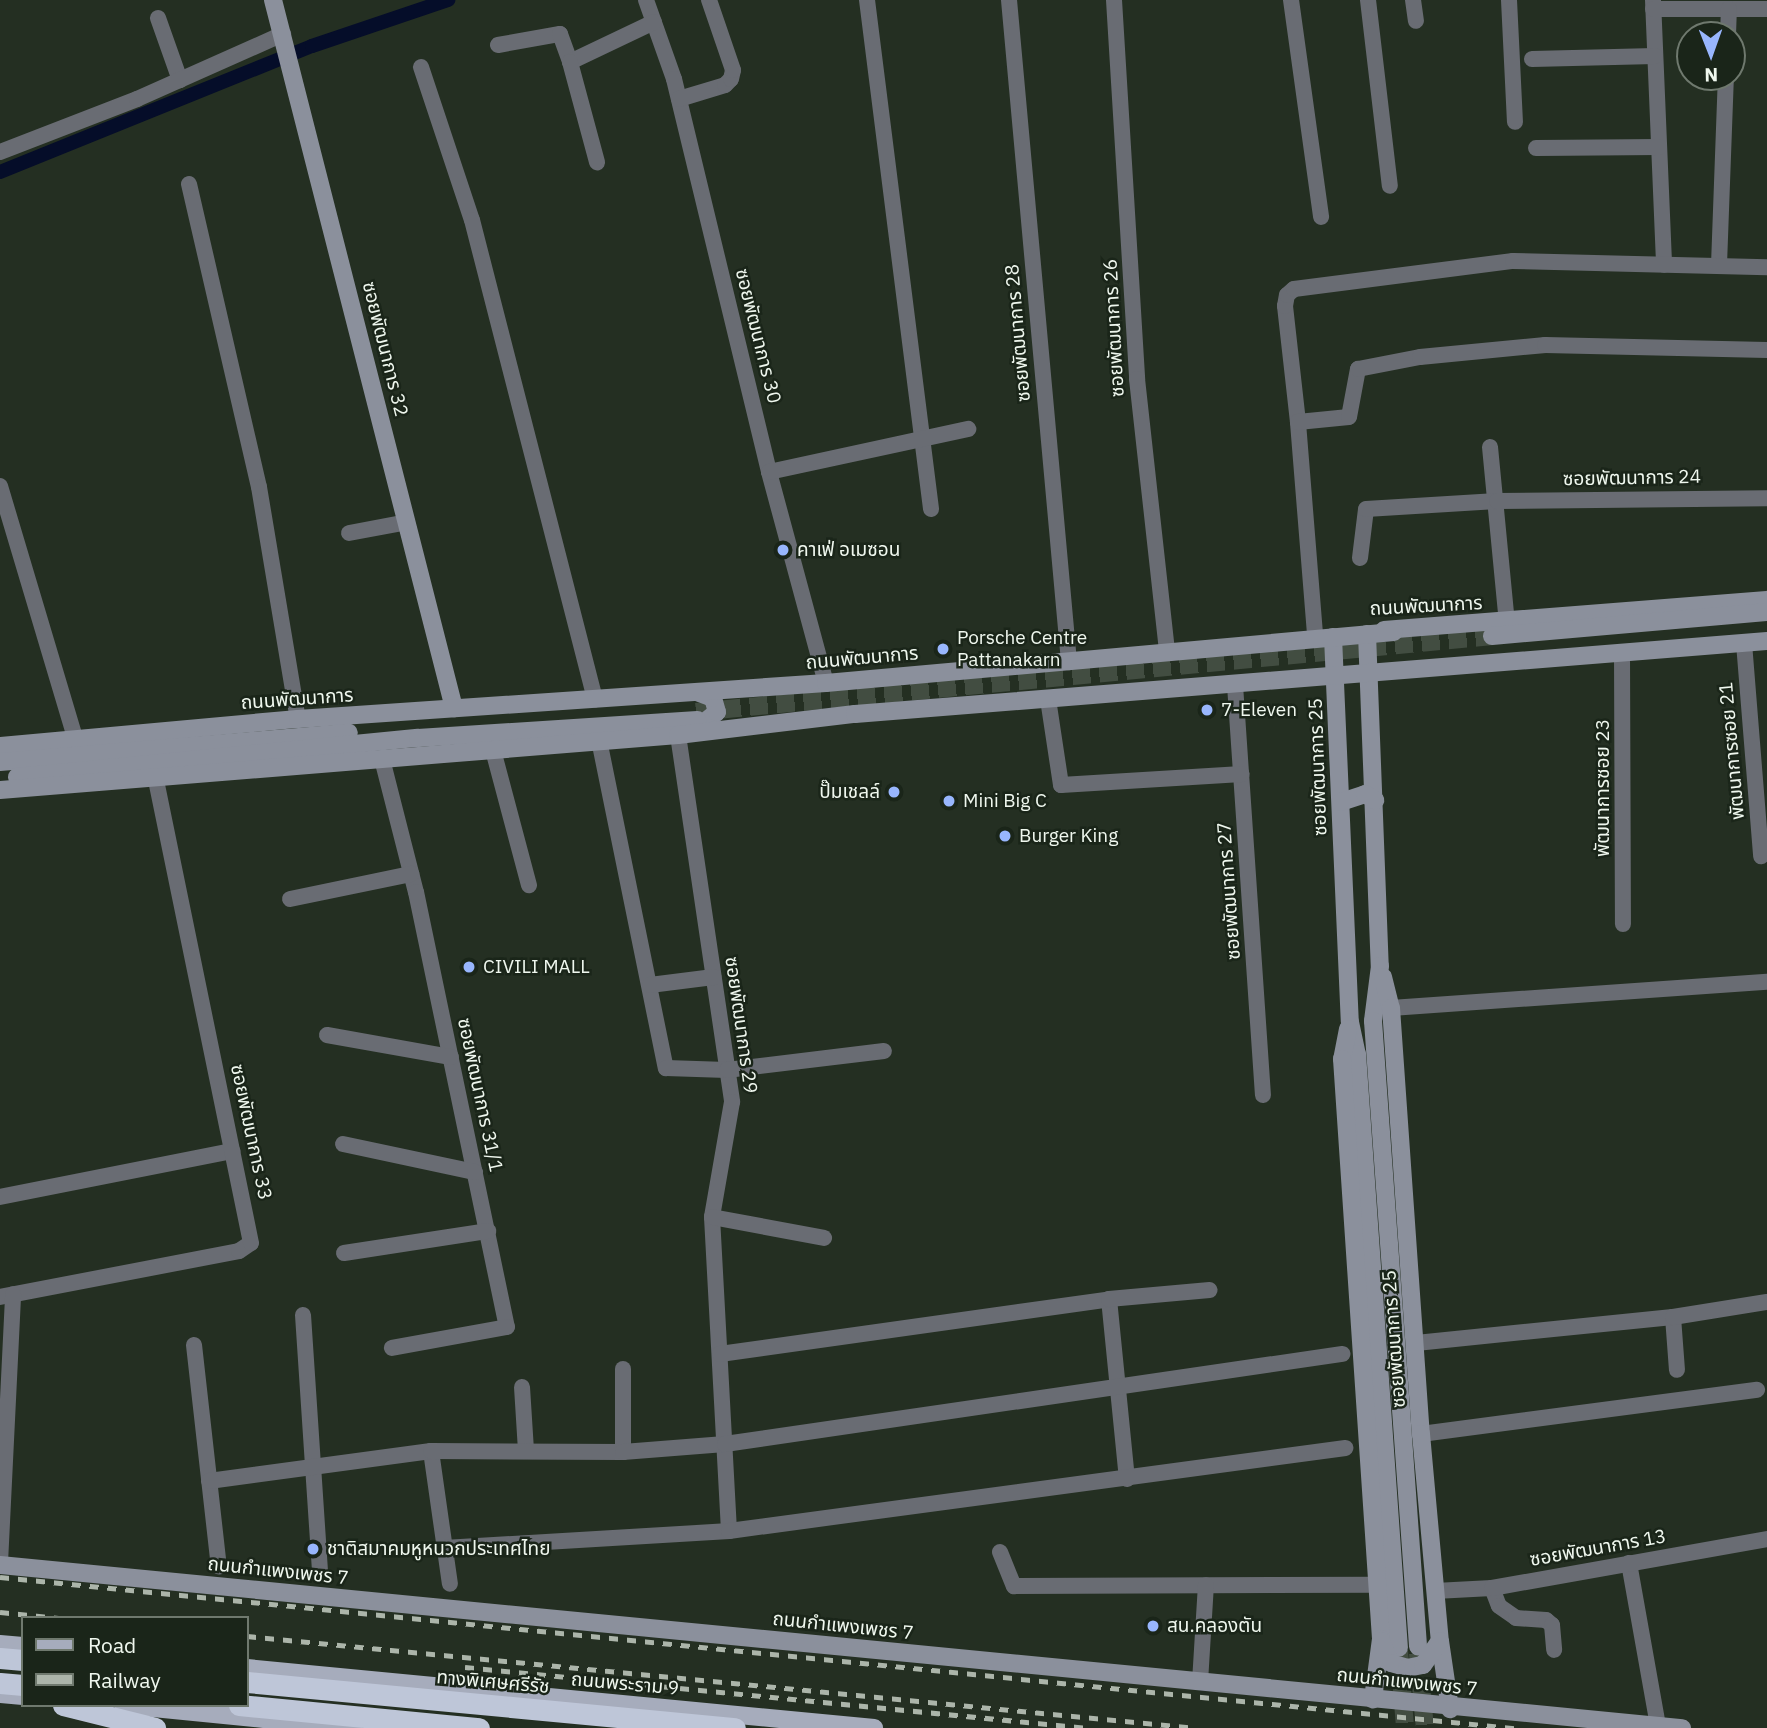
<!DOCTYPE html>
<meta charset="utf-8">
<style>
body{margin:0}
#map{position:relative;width:1767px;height:1728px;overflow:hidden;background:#242f22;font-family:"IBM Plex Sans","Noto Sans Thai",sans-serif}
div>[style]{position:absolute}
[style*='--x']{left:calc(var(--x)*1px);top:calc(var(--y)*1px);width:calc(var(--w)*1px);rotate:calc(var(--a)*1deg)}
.canal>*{height:14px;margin:-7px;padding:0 7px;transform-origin:7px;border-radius:7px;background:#050d29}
.secondary-tunnel>*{height:18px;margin-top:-9px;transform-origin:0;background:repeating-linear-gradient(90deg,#424d41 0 18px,transparent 0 27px)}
.street>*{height:16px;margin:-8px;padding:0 8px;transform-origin:8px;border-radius:8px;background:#696c73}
.secondary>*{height:18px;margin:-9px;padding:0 9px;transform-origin:9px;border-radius:9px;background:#8b909c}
.primary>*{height:18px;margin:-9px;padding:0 9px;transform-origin:9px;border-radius:9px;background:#a6acbc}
.highway>*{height:21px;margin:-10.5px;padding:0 10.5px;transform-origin:10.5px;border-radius:10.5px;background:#bec6d8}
.rail>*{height:4.5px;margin-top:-2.25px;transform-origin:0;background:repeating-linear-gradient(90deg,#acb5aa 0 9px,transparent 0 18px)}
.dots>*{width:19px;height:19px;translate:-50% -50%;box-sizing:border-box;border:4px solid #1a2519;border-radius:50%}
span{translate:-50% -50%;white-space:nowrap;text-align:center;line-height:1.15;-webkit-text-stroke:5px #1a2519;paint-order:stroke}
.street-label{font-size:19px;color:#eff7ee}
.poi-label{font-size:19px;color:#eff7ee}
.left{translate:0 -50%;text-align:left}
.right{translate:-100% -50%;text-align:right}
.legend{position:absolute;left:21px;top:1616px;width:228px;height:91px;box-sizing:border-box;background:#1a2519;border:2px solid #6f796e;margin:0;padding:9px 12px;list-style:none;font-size:21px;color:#eff7ee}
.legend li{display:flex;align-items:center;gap:14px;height:35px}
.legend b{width:35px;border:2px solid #6f796e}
.north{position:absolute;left:1676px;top:21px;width:70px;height:70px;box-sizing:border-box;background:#1a2519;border:2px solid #6f796e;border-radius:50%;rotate:179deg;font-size:19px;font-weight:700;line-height:28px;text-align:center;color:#eff7ee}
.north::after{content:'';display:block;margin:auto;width:24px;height:32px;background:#98b6fd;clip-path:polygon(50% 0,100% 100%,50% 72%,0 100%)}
</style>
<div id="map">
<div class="canal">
<div style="--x:0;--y:172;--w:336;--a:-22"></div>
<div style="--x:312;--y:46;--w:144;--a:-18.7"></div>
</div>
<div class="secondary-tunnel">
<div style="--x:696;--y:712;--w:800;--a:-5.45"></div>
<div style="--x:1399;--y:1651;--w:77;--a:85.5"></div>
<div style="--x:1418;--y:1653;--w:75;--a:84.7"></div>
</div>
<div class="street">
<div style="--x:646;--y:0;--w:84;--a:70.5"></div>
<div style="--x:674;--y:79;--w:404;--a:76.4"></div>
<div style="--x:769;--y:472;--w:219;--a:74.9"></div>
<div style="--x:867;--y:0;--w:513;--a:82.83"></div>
<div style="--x:1009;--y:0;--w:665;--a:84.82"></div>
<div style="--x:1114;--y:0;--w:380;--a:86.5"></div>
<div style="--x:1137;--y:379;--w:275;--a:83.7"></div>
<div style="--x:1291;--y:0;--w:219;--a:82.1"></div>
<div style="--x:1368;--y:0;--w:187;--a:83.3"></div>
<div style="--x:1413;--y:0;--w:21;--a:82"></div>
<div style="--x:1509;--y:0;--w:122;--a:87.2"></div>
<div style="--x:1653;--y:0;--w:265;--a:87.6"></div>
<div style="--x:1653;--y:9;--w:114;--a:0"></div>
<div style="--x:158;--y:18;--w:66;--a:70.5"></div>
<div style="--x:1728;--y:35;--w:26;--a:-88"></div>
<div style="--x:498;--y:45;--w:63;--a:-10.1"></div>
<div style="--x:560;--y:34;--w:30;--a:70"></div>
<div style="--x:570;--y:62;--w:93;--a:-25.5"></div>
<div style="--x:1532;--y:59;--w:123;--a:-1.4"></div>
<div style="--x:570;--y:62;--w:104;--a:74.9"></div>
<div style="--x:421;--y:67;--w:161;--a:71.6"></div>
<div style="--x:472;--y:220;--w:495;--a:75.6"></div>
<div style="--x:679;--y:99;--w:48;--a:-16.9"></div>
<div style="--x:725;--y:85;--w:8;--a:-45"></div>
<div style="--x:731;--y:79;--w:9;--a:-77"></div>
<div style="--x:733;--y:70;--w:74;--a:-108.9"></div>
<div style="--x:1536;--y:148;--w:123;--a:-0.5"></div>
<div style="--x:0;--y:152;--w:147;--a:-21.1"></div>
<div style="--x:137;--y:99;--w:160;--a:-24"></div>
<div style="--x:189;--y:184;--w:311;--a:77"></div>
<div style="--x:259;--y:487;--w:235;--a:80.5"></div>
<div style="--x:1719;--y:265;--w:188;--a:-87.9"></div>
<div style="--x:1298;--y:422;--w:117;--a:-96.4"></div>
<div style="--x:1285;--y:306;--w:11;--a:-80"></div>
<div style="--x:1287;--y:295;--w:9;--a:-41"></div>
<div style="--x:1294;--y:289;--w:221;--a:-7.3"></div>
<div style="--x:1513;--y:261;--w:254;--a:1.4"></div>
<div style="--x:1490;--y:447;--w:176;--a:84.5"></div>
<div style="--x:769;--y:472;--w:204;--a:-12.2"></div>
<div style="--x:0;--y:486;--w:263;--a:73.4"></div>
<div style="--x:349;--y:533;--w:59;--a:-10.7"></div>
<div style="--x:1360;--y:558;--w:49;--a:-83"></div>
<div style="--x:1366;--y:509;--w:131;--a:-3.5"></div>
<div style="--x:1497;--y:501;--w:270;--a:-0.6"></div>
<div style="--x:1315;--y:634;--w:213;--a:-94.6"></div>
<div style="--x:1298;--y:422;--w:51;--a:-5.6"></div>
<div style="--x:1349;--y:417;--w:49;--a:-79.4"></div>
<div style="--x:1358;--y:369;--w:63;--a:-11"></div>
<div style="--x:1420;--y:357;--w:126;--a:-5.5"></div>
<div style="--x:1545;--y:345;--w:222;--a:1.3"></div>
<div style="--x:1744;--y:643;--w:214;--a:85.4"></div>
<div style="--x:1622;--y:653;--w:271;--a:89.8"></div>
<div style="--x:1235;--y:685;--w:411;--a:86.1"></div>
<div style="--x:1048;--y:699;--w:87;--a:81.4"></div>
<div style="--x:1061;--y:785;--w:181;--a:-3.5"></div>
<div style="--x:678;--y:735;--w:371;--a:81.6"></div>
<div style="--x:732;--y:1102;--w:117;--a:99.9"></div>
<div style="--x:712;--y:1217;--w:314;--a:86.9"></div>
<div style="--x:599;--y:740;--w:335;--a:78.5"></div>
<div style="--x:666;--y:1068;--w:61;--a:1.9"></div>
<div style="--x:727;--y:1070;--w:158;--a:-6.9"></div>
<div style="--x:493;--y:750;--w:140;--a:75.1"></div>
<div style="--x:382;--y:759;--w:137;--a:75.7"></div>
<div style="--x:416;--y:892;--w:444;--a:78.2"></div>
<div style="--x:507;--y:1327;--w:117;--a:169.7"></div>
<div style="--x:290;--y:899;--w:124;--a:-11.7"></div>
<div style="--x:650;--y:985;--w:64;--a:-7.2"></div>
<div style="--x:1391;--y:1008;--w:377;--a:-4"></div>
<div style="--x:327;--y:1035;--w:126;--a:10.1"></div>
<div style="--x:343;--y:1144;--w:135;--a:12"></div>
<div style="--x:0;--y:1197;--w:237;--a:-11.2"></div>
<div style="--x:712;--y:1217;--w:114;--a:10.6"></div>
<div style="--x:344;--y:1253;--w:146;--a:-8.7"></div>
<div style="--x:0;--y:1297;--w:243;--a:-10.9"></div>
<div style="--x:239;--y:1251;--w:14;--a:-34"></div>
<div style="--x:251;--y:1243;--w:474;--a:-101.6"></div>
<div style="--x:1109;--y:1299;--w:181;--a:84.3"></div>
<div style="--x:303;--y:1315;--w:258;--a:86.2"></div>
<div style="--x:1673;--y:1317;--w:53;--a:85.7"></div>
<div style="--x:1416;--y:1343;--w:258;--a:-5.8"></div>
<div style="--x:1673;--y:1317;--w:95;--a:-9.1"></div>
<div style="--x:194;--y:1345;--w:223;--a:83.6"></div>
<div style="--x:720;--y:1354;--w:393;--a:-8"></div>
<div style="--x:1109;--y:1299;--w:101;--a:-5.1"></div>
<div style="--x:522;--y:1387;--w:64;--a:86.4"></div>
<div style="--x:1421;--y:1434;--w:339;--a:-7.5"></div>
<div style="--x:431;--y:1451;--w:134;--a:81.9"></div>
<div style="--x:623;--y:1452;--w:83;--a:-90"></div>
<div style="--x:209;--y:1481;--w:224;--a:-7.7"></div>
<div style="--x:431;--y:1451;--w:192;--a:0.3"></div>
<div style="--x:623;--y:1452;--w:102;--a:-4.5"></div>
<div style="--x:725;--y:1444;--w:624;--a:-8.3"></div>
<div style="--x:444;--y:1548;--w:286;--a:-3.4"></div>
<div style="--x:729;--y:1531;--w:622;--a:-7.67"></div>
<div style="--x:1000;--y:1552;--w:37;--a:68"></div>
<div style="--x:1014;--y:1586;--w:362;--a:-0.2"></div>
<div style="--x:0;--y:1563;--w:269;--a:-87.2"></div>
<div style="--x:1629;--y:1563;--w:166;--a:79.9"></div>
<div style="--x:1492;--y:1588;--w:19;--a:69"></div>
<div style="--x:1499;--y:1606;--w:21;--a:35"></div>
<div style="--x:1516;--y:1618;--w:30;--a:4"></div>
<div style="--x:1546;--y:1620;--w:8;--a:40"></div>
<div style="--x:1552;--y:1625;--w:25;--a:85"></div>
<div style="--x:1435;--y:1591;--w:57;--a:-3"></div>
<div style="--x:1492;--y:1588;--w:279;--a:-10.1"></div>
<div style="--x:1200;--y:1682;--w:97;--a:-86.5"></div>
</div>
<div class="secondary">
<div style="--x:273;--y:0;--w:731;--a:75.66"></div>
<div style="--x:1384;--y:630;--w:384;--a:-4.5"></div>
<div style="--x:1367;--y:634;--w:332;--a:87.8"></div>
<div style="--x:1380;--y:966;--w:55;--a:97.3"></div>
<div style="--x:1373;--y:1021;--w:627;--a:85.88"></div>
<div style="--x:1492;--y:636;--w:276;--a:-5"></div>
<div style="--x:1333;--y:637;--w:385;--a:87.5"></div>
<div style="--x:1350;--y:1022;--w:33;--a:78"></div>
<div style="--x:1357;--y:1054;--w:595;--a:85.96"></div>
<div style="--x:696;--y:729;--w:27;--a:-39"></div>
<div style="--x:717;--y:712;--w:15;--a:-106"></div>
<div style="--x:713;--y:698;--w:15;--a:-160"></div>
<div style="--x:0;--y:746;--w:299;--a:-5.2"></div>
<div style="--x:298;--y:719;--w:529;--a:-3.9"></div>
<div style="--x:826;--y:683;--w:570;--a:-5.13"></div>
<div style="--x:0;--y:762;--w:350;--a:-4.8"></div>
<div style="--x:17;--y:777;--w:403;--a:-5.6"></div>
<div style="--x:418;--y:738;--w:280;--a:-3.7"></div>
<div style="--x:0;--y:790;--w:680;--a:-4.64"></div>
<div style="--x:678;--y:735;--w:178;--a:-6.8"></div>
<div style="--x:855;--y:714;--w:915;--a:-4.58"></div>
<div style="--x:1341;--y:802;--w:25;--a:-18"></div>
<div style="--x:1365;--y:794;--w:12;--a:31"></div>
<div style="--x:1383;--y:977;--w:32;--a:76"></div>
<div style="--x:1391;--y:1008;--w:427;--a:86"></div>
<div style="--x:1421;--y:1434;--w:208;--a:84.8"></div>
<div style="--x:1440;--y:1641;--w:69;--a:81.6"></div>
<div style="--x:1348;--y:1029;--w:31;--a:101"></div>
<div style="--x:1342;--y:1059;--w:581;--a:86.15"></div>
<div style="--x:1381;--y:1639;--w:61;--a:97.6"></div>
<div style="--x:0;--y:1565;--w:1690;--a:5.54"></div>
<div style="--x:1381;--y:1641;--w:24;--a:66"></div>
<div style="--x:1391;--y:1663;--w:17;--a:17"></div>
<div style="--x:1407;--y:1668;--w:16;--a:-11"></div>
<div style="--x:1423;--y:1665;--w:29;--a:-55"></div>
</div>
<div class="primary">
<div style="--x:0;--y:1644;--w:23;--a:5"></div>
<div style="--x:247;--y:1668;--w:630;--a:5.47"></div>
<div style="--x:0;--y:1694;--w:23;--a:5"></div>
<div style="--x:123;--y:1705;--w:232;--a:5.7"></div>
</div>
<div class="highway">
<div style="--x:0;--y:1658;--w:23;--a:5"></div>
<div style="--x:247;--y:1682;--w:490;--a:5.4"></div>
<div style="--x:0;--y:1683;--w:23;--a:5"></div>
<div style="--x:63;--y:1705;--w:95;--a:14"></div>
<div style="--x:239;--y:1705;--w:241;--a:5.5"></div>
</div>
<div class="rail">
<div style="--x:0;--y:1577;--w:1522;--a:5.7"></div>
<div style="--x:0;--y:1612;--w:59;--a:5.8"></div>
<div style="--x:247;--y:1636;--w:954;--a:5.53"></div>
<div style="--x:465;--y:1667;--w:626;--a:5.59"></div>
</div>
<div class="dots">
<div style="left:783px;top:550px;background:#98b6fd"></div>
<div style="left:943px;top:649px;background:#98b6fd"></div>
<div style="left:1207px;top:710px;background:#98b6fd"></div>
<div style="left:894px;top:792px;background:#98b6fd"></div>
<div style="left:949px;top:801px;background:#98b6fd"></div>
<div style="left:1005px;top:836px;background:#98b6fd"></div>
<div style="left:469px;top:967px;background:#98b6fd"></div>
<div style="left:313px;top:1549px;background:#98b6fd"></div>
<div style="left:1153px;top:1626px;background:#98b6fd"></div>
</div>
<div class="street-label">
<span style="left:1114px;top:328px;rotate:-93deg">ซอยพัฒนาการ 26</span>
<span style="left:1018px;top:333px;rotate:-95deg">ซอยพัฒนาการ 28</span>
<span style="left:758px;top:336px;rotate:76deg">ซอยพัฒนาการ 30</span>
<span style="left:385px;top:349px;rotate:76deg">ซอยพัฒนาการ 32</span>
<span style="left:1632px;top:478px;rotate:-1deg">ซอยพัฒนาการ 24</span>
<span style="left:1426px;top:606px;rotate:-3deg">ถนนพัฒนาการ</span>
<span style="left:862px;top:658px;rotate:-5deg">ถนนพัฒนาการ</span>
<span style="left:297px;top:699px;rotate:-4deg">ถนนพัฒนาการ</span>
<span style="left:1732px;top:751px;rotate:-95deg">พัฒนาการซอย 21</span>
<span style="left:1318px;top:767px;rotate:-92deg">ซอยพัฒนาการ 25</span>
<span style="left:1603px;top:788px;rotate:-90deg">พัฒนาการซอย 23</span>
<span style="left:1229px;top:891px;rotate:-94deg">ซอยพัฒนาการ 27</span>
<span style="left:741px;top:1025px;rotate:82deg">ซอยพัฒนาการ 29</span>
<span style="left:480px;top:1095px;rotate:78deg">ซอยพัฒนาการ 31/1</span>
<span style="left:251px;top:1132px;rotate:78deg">ซอยพัฒนาการ 33</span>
<span style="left:1394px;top:1339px;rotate:-94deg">ซอยพัฒนาการ 25</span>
<span style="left:1598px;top:1548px;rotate:-10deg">ซอยพัฒนาการ 13</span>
<span style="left:278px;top:1571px;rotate:6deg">ถนนกำแพงเพชร 7</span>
<span style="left:843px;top:1626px;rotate:6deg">ถนนกำแพงเพชร 7</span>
<span style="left:493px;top:1682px;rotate:5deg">ทางพิเศษศรีรัช</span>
<span style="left:1407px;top:1682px;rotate:6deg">ถนนกำแพงเพชร 7</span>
<span style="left:625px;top:1684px;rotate:5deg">ถนนพระราม 9</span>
</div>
<div class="poi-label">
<span class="left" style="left:797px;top:550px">คาเฟ่ อเมซอน</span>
<span class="left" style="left:957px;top:649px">Porsche Centre<br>Pattanakarn</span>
<span class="left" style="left:1221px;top:710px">7-Eleven</span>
<span class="right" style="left:880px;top:792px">ปั๊มเชลล์</span>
<span class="left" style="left:963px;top:801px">Mini Big C</span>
<span class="left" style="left:1019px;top:836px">Burger King</span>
<span class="left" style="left:483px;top:967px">CIVILI MALL</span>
<span class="left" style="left:327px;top:1549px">ชาติสมาคมหูหนวกประเทศไทย</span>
<span class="left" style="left:1167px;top:1626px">สน.คลองตัน</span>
</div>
<ul class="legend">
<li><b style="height:9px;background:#a6acbc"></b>Road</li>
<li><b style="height:9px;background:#acb5aa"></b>Railway</li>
</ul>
<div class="north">N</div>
</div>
